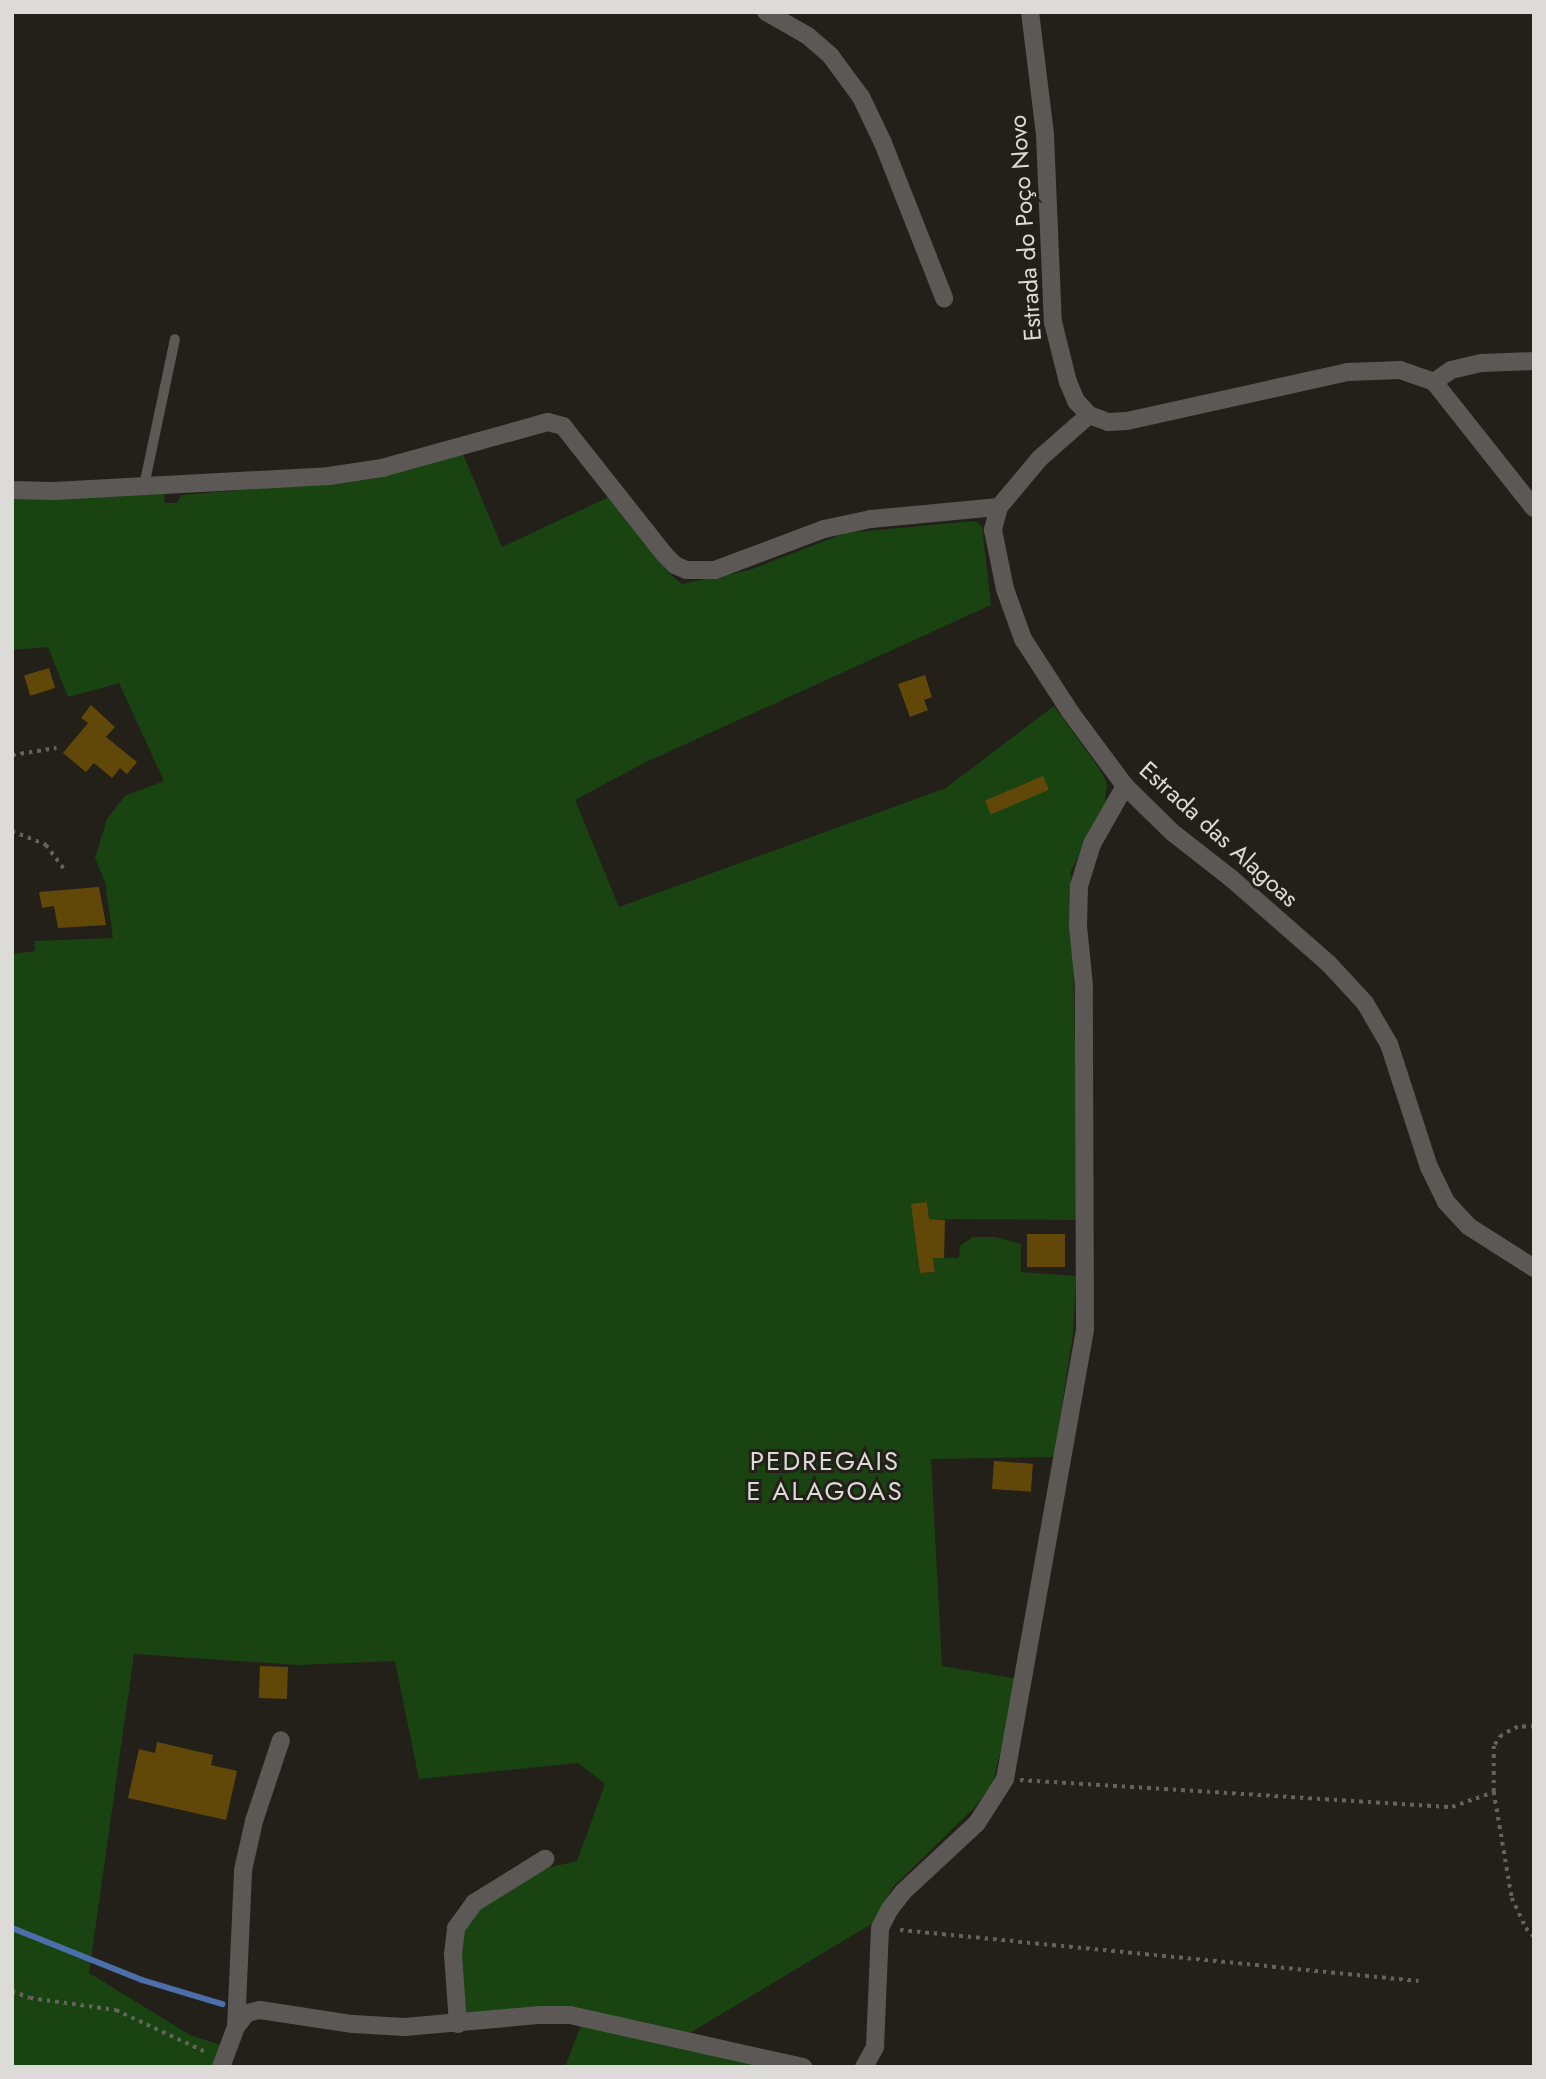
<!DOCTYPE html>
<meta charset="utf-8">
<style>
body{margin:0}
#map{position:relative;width:1546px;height:2079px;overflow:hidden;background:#23201a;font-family:Jost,sans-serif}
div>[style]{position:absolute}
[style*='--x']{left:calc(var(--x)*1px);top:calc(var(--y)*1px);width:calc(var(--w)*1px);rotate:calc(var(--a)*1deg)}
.green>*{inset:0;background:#194411}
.stream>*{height:6px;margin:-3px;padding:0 3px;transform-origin:3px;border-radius:3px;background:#4c6eaa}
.building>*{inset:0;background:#624808;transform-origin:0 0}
.path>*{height:3.5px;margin-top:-1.75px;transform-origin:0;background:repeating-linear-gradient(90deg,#66635e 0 3.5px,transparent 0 8.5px)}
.service>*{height:10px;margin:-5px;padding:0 5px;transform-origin:5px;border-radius:5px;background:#5c5856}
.minor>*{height:18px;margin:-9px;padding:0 9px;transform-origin:9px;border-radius:9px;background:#5c5856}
.tertiary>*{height:18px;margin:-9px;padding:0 9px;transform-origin:9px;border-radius:9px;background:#5c5856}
span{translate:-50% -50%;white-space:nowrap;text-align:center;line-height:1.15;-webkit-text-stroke:6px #23201a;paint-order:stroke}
.street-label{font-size:24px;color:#dddbd7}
.neighbourhood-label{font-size:26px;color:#dddbd7;letter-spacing:2px}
.frame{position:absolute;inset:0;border:14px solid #dddbd7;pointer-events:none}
</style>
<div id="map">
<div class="green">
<div style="clip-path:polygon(463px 454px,502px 547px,611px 496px,670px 574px,682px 584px,750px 570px,845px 533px,975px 521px,982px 526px,991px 605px,644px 763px,575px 800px,619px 907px,946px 788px,1054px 706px,1101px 771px,1107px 784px,1105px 802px,1071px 871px,1079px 1220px,929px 1219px,927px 1202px,912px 1205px,920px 1273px,935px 1272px,933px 1258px,959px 1258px,960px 1246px,973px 1237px,996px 1237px,1021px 1244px,1021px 1272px,1076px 1276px,1073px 1334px,1054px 1457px,931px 1459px,942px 1666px,1018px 1679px,993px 1782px,975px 1807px,893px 1887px,873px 1923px,688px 2034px,605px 2015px,467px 2018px,460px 1955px,466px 1923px,482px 1900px,530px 1872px,577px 1861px,605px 1784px,578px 1763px,419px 1779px,395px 1661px,298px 1665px,134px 1654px,89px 1973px,190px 2035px,233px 2049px,229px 2067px,12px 2067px,12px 954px,35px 951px,34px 941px,113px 938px,105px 882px,95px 858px,107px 819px,125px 796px,164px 781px,119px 683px,68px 697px,48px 647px,12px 650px,12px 499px,164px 494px,165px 503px,177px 503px,181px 495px,350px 481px)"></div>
<div style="clip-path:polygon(582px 2023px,781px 2067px,565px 2067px)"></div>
</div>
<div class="stream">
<div style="--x:12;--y:1928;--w:140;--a:21.8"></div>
<div style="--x:142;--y:1980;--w:84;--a:16.7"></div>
</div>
<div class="building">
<div style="left:49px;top:668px;width:21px;height:26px;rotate:73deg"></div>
<div style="clip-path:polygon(925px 675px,932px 697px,924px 700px,928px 710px,910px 717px,898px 684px)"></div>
<div style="clip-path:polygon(91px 705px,115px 727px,106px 737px,137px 762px,127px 774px,120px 768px,112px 778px,94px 763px,86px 772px,63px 753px,88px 723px,81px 718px)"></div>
<div style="left:1043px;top:776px;width:15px;height:63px;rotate:67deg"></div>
<div style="clip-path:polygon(99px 887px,106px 925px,58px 928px,54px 906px,42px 908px,39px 892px)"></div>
<div style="clip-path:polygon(927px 1202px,929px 1219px,945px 1220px,944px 1258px,933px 1258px,935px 1272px,920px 1273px,911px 1204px)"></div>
<div style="left:1027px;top:1234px;width:38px;height:33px"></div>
<div style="left:994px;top:1461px;width:39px;height:28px;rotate:4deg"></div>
<div style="left:260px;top:1666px;width:28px;height:32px;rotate:2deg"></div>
<div style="clip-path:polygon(157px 1742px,213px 1755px,211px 1765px,237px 1771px,226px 1820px,128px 1798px,139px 1749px,155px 1753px)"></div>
</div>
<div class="path">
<div style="--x:12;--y:755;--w:45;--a:-9"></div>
<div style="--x:12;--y:831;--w:37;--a:22"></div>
<div style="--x:46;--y:845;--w:31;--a:53"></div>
<div style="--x:1534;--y:1727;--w:16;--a:180"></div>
<div style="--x:1518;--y:1727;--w:18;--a:153"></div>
<div style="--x:1502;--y:1735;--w:14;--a:126"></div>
<div style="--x:1494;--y:1746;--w:46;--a:90"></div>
<div style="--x:1494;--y:1792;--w:108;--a:80.4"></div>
<div style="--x:1512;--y:1898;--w:33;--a:65"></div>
<div style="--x:1526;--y:1928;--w:12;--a:48"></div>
<div style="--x:1020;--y:1780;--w:433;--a:3.6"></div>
<div style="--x:1452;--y:1807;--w:45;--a:-19.7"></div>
<div style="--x:900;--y:1930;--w:521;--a:5.62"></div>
<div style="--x:12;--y:1991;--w:19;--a:21"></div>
<div style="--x:30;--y:1998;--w:87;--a:7.9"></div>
<div style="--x:116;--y:2010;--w:102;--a:25.1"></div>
</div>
<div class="service">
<div style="--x:144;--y:486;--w:150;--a:-78.1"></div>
</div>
<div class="minor">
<div style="--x:766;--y:12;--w:48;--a:29.7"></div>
<div style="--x:808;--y:36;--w:29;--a:41"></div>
<div style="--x:830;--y:55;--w:52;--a:53.6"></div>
<div style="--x:861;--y:97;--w:51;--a:64.4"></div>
<div style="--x:883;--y:143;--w:167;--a:68.5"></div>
<div style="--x:1434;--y:382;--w:21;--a:-35"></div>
<div style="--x:1451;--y:370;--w:32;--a:-13"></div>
<div style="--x:1482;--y:363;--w:52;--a:-2.2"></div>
<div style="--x:12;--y:490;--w:42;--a:1.4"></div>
<div style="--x:54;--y:491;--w:275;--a:-3.1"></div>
<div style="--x:329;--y:476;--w:54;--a:-8.6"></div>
<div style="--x:382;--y:468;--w:172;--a:-15.5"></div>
<div style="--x:548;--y:422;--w:16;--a:15"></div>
<div style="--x:563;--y:426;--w:163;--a:51.7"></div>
<div style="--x:664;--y:554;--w:16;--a:45"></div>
<div style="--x:675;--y:565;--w:12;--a:24"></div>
<div style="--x:686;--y:570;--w:29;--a:0"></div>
<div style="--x:715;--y:570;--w:116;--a:-20.6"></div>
<div style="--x:824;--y:529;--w:48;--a:-12"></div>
<div style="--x:871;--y:519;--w:129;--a:-5.4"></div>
<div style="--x:458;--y:2024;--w:70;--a:-94.1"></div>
<div style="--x:453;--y:1954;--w:26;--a:-83"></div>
<div style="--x:456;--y:1928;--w:31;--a:-54"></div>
<div style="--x:474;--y:1903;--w:84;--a:-31.8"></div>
<div style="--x:236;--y:2027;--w:157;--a:-87.4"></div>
<div style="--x:243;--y:1870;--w:50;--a:-77.3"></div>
<div style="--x:254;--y:1821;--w:85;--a:-71.6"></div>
<div style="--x:221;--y:2067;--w:43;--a:-69.4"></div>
<div style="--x:236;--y:2027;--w:18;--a:-52"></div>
<div style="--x:247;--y:2013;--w:13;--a:-13"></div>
<div style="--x:260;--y:2010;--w:94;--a:8.6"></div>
<div style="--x:353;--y:2024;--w:52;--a:3.3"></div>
<div style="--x:405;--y:2027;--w:136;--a:-5.1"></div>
<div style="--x:540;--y:2015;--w:30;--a:0"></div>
<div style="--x:570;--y:2015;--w:239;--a:12.6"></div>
<div style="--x:864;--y:2067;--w:23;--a:-61"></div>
<div style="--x:875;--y:2047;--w:119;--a:-87.6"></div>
<div style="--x:880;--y:1928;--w:20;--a:-63"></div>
<div style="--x:889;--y:1910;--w:23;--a:-52"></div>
<div style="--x:903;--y:1892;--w:101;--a:-43"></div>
<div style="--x:977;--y:1823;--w:52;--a:-57.5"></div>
<div style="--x:1005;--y:1779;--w:457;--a:-79.9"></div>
<div style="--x:1085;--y:1329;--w:343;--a:-90.2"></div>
<div style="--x:1084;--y:986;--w:60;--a:-95.7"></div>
<div style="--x:1078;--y:926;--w:40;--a:-88.6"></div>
<div style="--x:1079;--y:886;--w:44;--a:-72.8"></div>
<div style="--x:1092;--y:844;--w:67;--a:-60.4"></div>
</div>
<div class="tertiary">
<div style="--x:1030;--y:12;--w:124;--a:83"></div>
<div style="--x:1045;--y:135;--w:187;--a:87.6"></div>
<div style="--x:1053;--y:322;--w:62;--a:76"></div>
<div style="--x:1068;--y:382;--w:21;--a:67"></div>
<div style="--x:1076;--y:401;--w:19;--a:47"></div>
<div style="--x:1089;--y:415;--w:20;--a:20"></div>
<div style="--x:1108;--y:422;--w:19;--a:-3"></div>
<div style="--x:1127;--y:421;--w:226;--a:-12.5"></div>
<div style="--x:1348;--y:372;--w:52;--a:-2.2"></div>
<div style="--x:1400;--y:370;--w:36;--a:19"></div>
<div style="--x:1434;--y:382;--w:161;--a:51.6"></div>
<div style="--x:1089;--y:415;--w:65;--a:138.7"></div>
<div style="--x:1040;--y:458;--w:64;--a:129.9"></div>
<div style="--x:999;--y:507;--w:24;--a:105"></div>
<div style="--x:993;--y:530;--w:60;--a:78.5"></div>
<div style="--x:1005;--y:589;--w:53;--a:70.2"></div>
<div style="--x:1023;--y:639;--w:88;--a:57"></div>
<div style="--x:1071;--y:713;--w:91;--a:53.5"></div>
<div style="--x:1125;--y:786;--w:66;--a:44.4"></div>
<div style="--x:1172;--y:832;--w:76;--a:38.1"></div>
<div style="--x:1232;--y:879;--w:129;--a:41.2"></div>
<div style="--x:1329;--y:964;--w:53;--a:47.3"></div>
<div style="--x:1365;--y:1003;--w:48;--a:59.7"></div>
<div style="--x:1389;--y:1044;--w:129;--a:72"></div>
<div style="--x:1429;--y:1167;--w:39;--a:64"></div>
<div style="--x:1446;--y:1202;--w:33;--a:47"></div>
<div style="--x:1468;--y:1226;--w:78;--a:32.5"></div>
</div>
<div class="street-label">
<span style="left:1025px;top:228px;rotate:-94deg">Estrada do Poço Novo</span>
<span style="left:1219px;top:834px;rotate:42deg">Estrada das Alagoas</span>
</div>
<div class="neighbourhood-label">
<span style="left:825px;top:1477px">PEDREGAIS<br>E ALAGOAS</span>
</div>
<div class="frame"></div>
</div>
